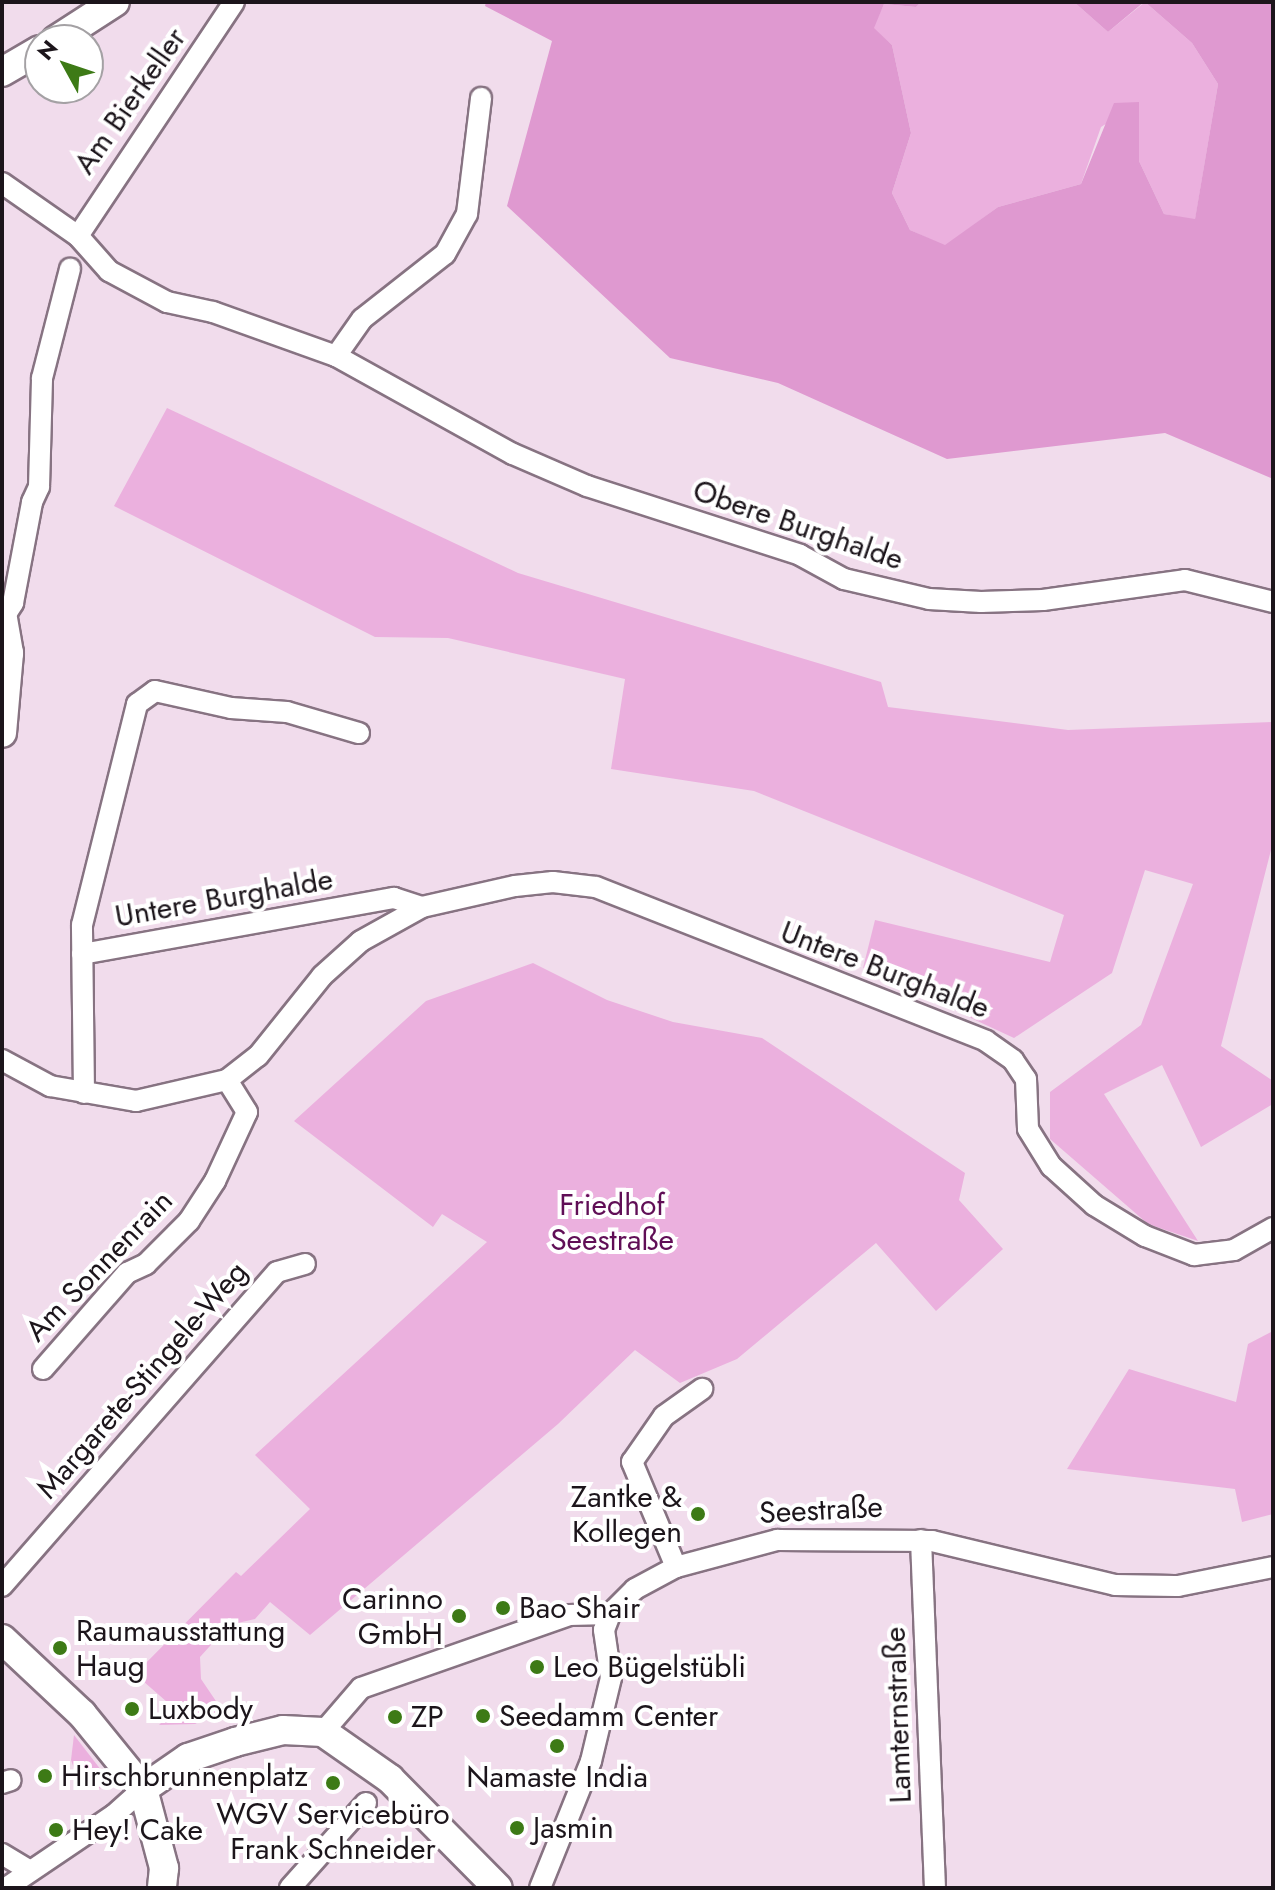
<!DOCTYPE html>
<meta charset="utf-8">
<style>
body{margin:0}
#map{position:relative;width:1275px;height:1890px;overflow:hidden;background:#f1dcec;font-family:Jost,sans-serif}
div>[style]{position:absolute}
[style*='--x']{left:calc(var(--x)*1px);top:calc(var(--y)*1px);width:calc(var(--w)*1px);rotate:calc(var(--a)*1deg)}
.green>*{inset:0;background:#ebb0de}
.forest>*{inset:0;background:#df99d0}
.roads{filter:drop-shadow(2px 0 #877382) drop-shadow(-2px 0 #877382) drop-shadow(0 2px #877382) drop-shadow(0 -2px #877382)}
.street>*{height:20px;margin:-10px;padding:0 10px;transform-origin:10px;border-radius:10px;background:#fff}
.secondary>*{height:28px;margin:-14px;padding:0 14px;transform-origin:14px;border-radius:14px;background:#fff}
.dots>*{width:22px;height:22px;translate:-50% -50%;box-sizing:border-box;border:4px solid #fff;border-radius:50%}
span{translate:-50% -50%;white-space:nowrap;text-align:center;line-height:1.15;-webkit-text-stroke:8px #fff;paint-order:stroke}
.street-label{font-size:30px;color:#1c151b}
.park-label{font-size:30px;color:#600e56}
.poi-label{font-size:30px;color:#1c151b}
.right{translate:-100% -50%;text-align:right}
.left{translate:0 -50%;text-align:left}
.frame{position:absolute;inset:0;border:4px solid #1c151b;pointer-events:none}
.north{position:absolute;left:24px;top:24px;width:80px;height:80px;box-sizing:border-box;background:#fff;border:2px solid #a4a1a4;border-radius:50%;rotate:310deg;font-size:22px;font-weight:700;line-height:32px;text-align:center;color:#1c151b}
.north::after{content:'';display:block;margin:auto;width:28px;height:36px;background:#3d7a16;clip-path:polygon(50% 0,100% 100%,50% 72%,0 100%)}
</style>
<div id="map">
<div class="green">
<div style="clip-path:polygon(921px 2px,1074px 2px,1108px 32px,1145px 2px,1192px 43px,1218px 84px,1195px 220px,1164px 214px,1139px 161px,1139px 103px,1101px 127px,1081px 184px,998px 207px,945px 246px,910px 230px,892px 193px,911px 133px,892px 45px,873px 28px,884px 4px,916px 7px)"></div>
<div style="clip-path:polygon(167px 408px,518px 573px,881px 682px,888px 707px,1068px 730px,1273px 722px,1273px 842px,1221px 1046px,1273px 1081px,1273px 1104px,1201px 1147px,1162px 1065px,1104px 1094px,1198px 1241px,1148px 1224px,1050px 1139px,1050px 1092px,1141px 1025px,1193px 884px,1145px 870px,1112px 973px,1014px 1038px,863px 968px,875px 920px,1050px 962px,1064px 915px,754px 791px,611px 769px,625px 679px,448px 638px,375px 637px,114px 506px)"></div>
<div style="clip-path:polygon(533px 963px,607px 1000px,673px 1022px,762px 1038px,965px 1173px,959px 1200px,1003px 1249px,936px 1311px,876px 1243px,737px 1359px,680px 1383px,635px 1350px,558px 1424px,310px 1635px,270px 1602px,255px 1619px,229px 1625px,200px 1657px,201px 1679px,222px 1710px,195px 1724px,159px 1725px,175px 1709px,135px 1674px,236px 1572px,241px 1576px,310px 1509px,255px 1455px,487px 1242px,442px 1214px,433px 1227px,294px 1121px,426px 1001px)"></div>
<div style="clip-path:polygon(1273px 1331px,1273px 1514px,1242px 1522px,1235px 1489px,1067px 1469px,1129px 1369px,1236px 1402px,1248px 1344px)"></div>
<div style="clip-path:polygon(74px 1735px,108px 1779px,106px 1788px,86px 1789px,78px 1780px,71px 1760px)"></div>
</div>
<div class="forest">
<div style="clip-path:polygon(486px 2px,921px 2px,916px 7px,884px 4px,874px 28px,892px 45px,911px 133px,892px 193px,910px 230px,945px 245px,998px 207px,1081px 184px,1114px 103px,1139px 102px,1139px 161px,1164px 214px,1195px 219px,1218px 84px,1192px 43px,1145px 2px,1273px 2px,1273px 479px,1165px 433px,947px 459px,778px 383px,670px 358px,507px 206px,552px 41px,485px 6px)"></div>
<div style="clip-path:polygon(1074px 2px,1144px 2px,1108px 32px)"></div>
</div>
<div class="roads">
<div class="street">
<div style="--x:2;--y:183;--w:93;--a:34.9"></div>
<div style="--x:78;--y:236;--w:47;--a:48.5"></div>
<div style="--x:109;--y:271;--w:66;--a:28.1"></div>
<div style="--x:167;--y:302;--w:47;--a:12.3"></div>
<div style="--x:213;--y:312;--w:131;--a:19.7"></div>
<div style="--x:336;--y:356;--w:202;--a:29"></div>
<div style="--x:513;--y:454;--w:81;--a:23.4"></div>
<div style="--x:587;--y:486;--w:224;--a:17.9"></div>
<div style="--x:800;--y:555;--w:50;--a:28.6"></div>
<div style="--x:844;--y:579;--w:87;--a:13.2"></div>
<div style="--x:929;--y:599;--w:52;--a:3.3"></div>
<div style="--x:981;--y:602;--w:62;--a:-1.8"></div>
<div style="--x:1043;--y:600;--w:143;--a:-8"></div>
<div style="--x:1185;--y:580;--w:91;--a:14"></div>
<div style="--x:78;--y:236;--w:281;--a:-56.3"></div>
<div style="--x:336;--y:356;--w:45;--a:-54.9"></div>
<div style="--x:362;--y:319;--w:105;--a:-38.1"></div>
<div style="--x:445;--y:254;--w:46;--a:-61.2"></div>
<div style="--x:467;--y:214;--w:117;--a:-83.1"></div>
<div style="--x:4;--y:617;--w:17;--a:-57"></div>
<div style="--x:13;--y:603;--w:103;--a:-79.3"></div>
<div style="--x:32;--y:502;--w:17;--a:-65"></div>
<div style="--x:39;--y:487;--w:109;--a:-88.4"></div>
<div style="--x:42;--y:378;--w:113;--a:-75.6"></div>
<div style="--x:82;--y:954;--w:317;--a:-10.2"></div>
<div style="--x:394;--y:898;--w:29;--a:18"></div>
<div style="--x:2;--y:1060;--w:55;--a:28.4"></div>
<div style="--x:50;--y:1086;--w:87;--a:9.9"></div>
<div style="--x:136;--y:1101;--w:93;--a:-13"></div>
<div style="--x:227;--y:1080;--w:39;--a:-38"></div>
<div style="--x:258;--y:1056;--w:102;--a:-51.3"></div>
<div style="--x:322;--y:976;--w:52;--a:-41.9"></div>
<div style="--x:361;--y:941;--w:70;--a:-29.1"></div>
<div style="--x:422;--y:907;--w:95;--a:-12.7"></div>
<div style="--x:515;--y:886;--w:38;--a:-6"></div>
<div style="--x:553;--y:882;--w:43;--a:6.6"></div>
<div style="--x:596;--y:887;--w:419;--a:21.5"></div>
<div style="--x:986;--y:1041;--w:33;--a:35"></div>
<div style="--x:1013;--y:1060;--w:23;--a:56"></div>
<div style="--x:1026;--y:1079;--w:50;--a:87.7"></div>
<div style="--x:1028;--y:1129;--w:44;--a:58.1"></div>
<div style="--x:1051;--y:1166;--w:58;--a:42.2"></div>
<div style="--x:1094;--y:1205;--w:60;--a:31.3"></div>
<div style="--x:1145;--y:1236;--w:53;--a:21.2"></div>
<div style="--x:1194;--y:1255;--w:40;--a:-7.1"></div>
<div style="--x:1234;--y:1250;--w:45;--a:-29.4"></div>
<div style="--x:84;--y:1093;--w:168;--a:-90.7"></div>
<div style="--x:82;--y:925;--w:228;--a:-76"></div>
<div style="--x:137;--y:704;--w:22;--a:-36"></div>
<div style="--x:155;--y:691;--w:78;--a:12.6"></div>
<div style="--x:231;--y:708;--w:56;--a:4.1"></div>
<div style="--x:287;--y:712;--w:75;--a:16.3"></div>
<div style="--x:43;--y:1369;--w:128;--a:-48.8"></div>
<div style="--x:127;--y:1273;--w:21;--a:-25"></div>
<div style="--x:146;--y:1264;--w:61;--a:-45"></div>
<div style="--x:189;--y:1221;--w:48;--a:-57"></div>
<div style="--x:215;--y:1181;--w:76;--a:-65.1"></div>
<div style="--x:247;--y:1112;--w:38;--a:-122"></div>
<div style="--x:921;--y:1540;--w:348;--a:87.7"></div>
<div style="--x:676;--y:1567;--w:114;--a:-112.7"></div>
<div style="--x:632;--y:1462;--w:56;--a:-55.2"></div>
<div style="--x:664;--y:1416;--w:47;--a:-35.4"></div>
<div style="--x:2;--y:1586;--w:417;--a:-48.8"></div>
<div style="--x:277;--y:1272;--w:29;--a:-16"></div>
<div style="--x:323;--y:1732;--w:58;--a:-49.2"></div>
<div style="--x:361;--y:1688;--w:220;--a:-19.3"></div>
<div style="--x:569;--y:1615;--w:41;--a:-1.4"></div>
<div style="--x:610;--y:1614;--w:35;--a:-45"></div>
<div style="--x:635;--y:1589;--w:47;--a:-28.2"></div>
<div style="--x:676;--y:1567;--w:105;--a:-15"></div>
<div style="--x:777;--y:1540;--w:155;--a:0.4"></div>
<div style="--x:932;--y:1541;--w:188;--a:13.5"></div>
<div style="--x:1115;--y:1585;--w:63;--a:0.9"></div>
<div style="--x:1178;--y:1586;--w:97;--a:-11.3"></div>
<div style="--x:2;--y:1783;--w:9;--a:-18"></div>
<div style="--x:2;--y:1854;--w:33;--a:31"></div>
<div style="--x:6;--y:1888;--w:130;--a:-34.1"></div>
<div style="--x:114;--y:1815;--w:39;--a:-42"></div>
<div style="--x:290;--y:1888;--w:114;--a:-48.2"></div>
<div style="--x:540;--y:1888;--w:137;--a:-68.1"></div>
<div style="--x:591;--y:1761;--w:85;--a:-76.5"></div>
<div style="--x:611;--y:1678;--w:49;--a:-98.3"></div>
<div style="--x:604;--y:1630;--w:17;--a:-69"></div>
</div>
<div class="secondary">
<div style="--x:56;--y:40;--w:70;--a:-32.8"></div>
<div style="--x:2;--y:72;--w:44;--a:-30.1"></div>
<div style="--x:2;--y:613;--w:41;--a:80.1"></div>
<div style="--x:9;--y:653;--w:80;--a:95"></div>
<div style="--x:2;--y:1639;--w:110;--a:43.2"></div>
<div style="--x:82;--y:1714;--w:97;--a:50.9"></div>
<div style="--x:143;--y:1789;--w:82;--a:75.1"></div>
<div style="--x:164;--y:1868;--w:20;--a:96"></div>
<div style="--x:143;--y:1789;--w:55;--a:-34.6"></div>
<div style="--x:188;--y:1758;--w:50;--a:-18.8"></div>
<div style="--x:235;--y:1742;--w:49;--a:-14"></div>
<div style="--x:283;--y:1730;--w:40;--a:2.9"></div>
<div style="--x:323;--y:1732;--w:82;--a:35"></div>
<div style="--x:390;--y:1779;--w:153;--a:45.3"></div>
</div>
</div>
<div class="dots">
<div style="left:698px;top:1514px;background:#3d7a16"></div>
<div style="left:503px;top:1608px;background:#3d7a16"></div>
<div style="left:459px;top:1616px;background:#3d7a16"></div>
<div style="left:60px;top:1648px;background:#3d7a16"></div>
<div style="left:537px;top:1667px;background:#3d7a16"></div>
<div style="left:132px;top:1709px;background:#3d7a16"></div>
<div style="left:483px;top:1716px;background:#3d7a16"></div>
<div style="left:395px;top:1717px;background:#3d7a16"></div>
<div style="left:557px;top:1746px;background:#3d7a16"></div>
<div style="left:45px;top:1776px;background:#3d7a16"></div>
<div style="left:333px;top:1783px;background:#3d7a16"></div>
<div style="left:517px;top:1828px;background:#3d7a16"></div>
<div style="left:56px;top:1830px;background:#3d7a16"></div>
</div>
<div class="street-label">
<span style="left:130px;top:101px;rotate:-55deg">Am Bierkeller</span>
<span style="left:798px;top:525px;rotate:19deg">Obere Burghalde</span>
<span style="left:224px;top:898px;rotate:-10deg">Untere Burghalde</span>
<span style="left:885px;top:970px;rotate:21deg">Untere Burghalde</span>
<span style="left:99px;top:1266px;rotate:-46deg">Am Sonnenrain</span>
<span style="left:142px;top:1380px;rotate:-49deg">Margarete-Stingele-Weg</span>
<span style="left:821px;top:1510px;rotate:-3deg">Seestraße</span>
<span style="left:898px;top:1715px;rotate:-92deg">Lamternstraße</span>
</div>
<div class="park-label">
<span style="left:612px;top:1222px">Friedhof<br>Seestraße</span>
</div>
<div class="poi-label">
<span class="right" style="left:682px;top:1514px">Zantke &amp;<br>Kollegen</span>
<span class="right" style="left:443px;top:1616px">Carinno<br>GmbH</span>
<span class="left" style="left:519px;top:1608px">Bao Shair</span>
<span class="left" style="left:76px;top:1648px">Raumausstattung<br>Haug</span>
<span class="left" style="left:553px;top:1667px">Leo Bügelstübli</span>
<span class="left" style="left:148px;top:1709px">Luxbody</span>
<span class="left" style="left:499px;top:1716px">Seedamm Center</span>
<span class="left" style="left:411px;top:1717px">ZP</span>
<span class="left" style="left:61px;top:1776px">Hirschbrunnenplatz</span>
<span style="left:557px;top:1777px">Namaste India</span>
<span style="left:333px;top:1831px">WGV Servicebüro<br>Frank Schneider</span>
<span class="left" style="left:533px;top:1828px">Jasmin</span>
<span class="left" style="left:72px;top:1830px">Hey! Cake</span>
</div>
<div class="frame"></div>
<div class="north">N</div>
</div>
